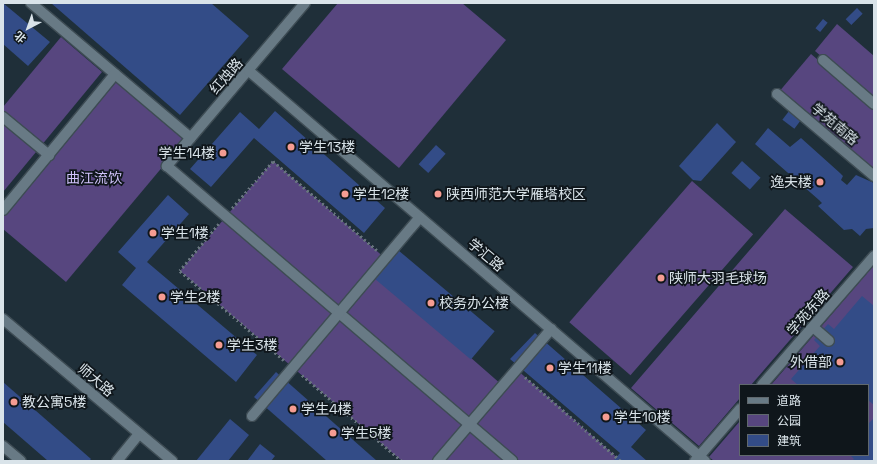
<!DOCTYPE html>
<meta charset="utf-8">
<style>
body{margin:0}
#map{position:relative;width:877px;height:464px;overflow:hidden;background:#1f2f39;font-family:"Space Grotesk","Noto Sans SC",sans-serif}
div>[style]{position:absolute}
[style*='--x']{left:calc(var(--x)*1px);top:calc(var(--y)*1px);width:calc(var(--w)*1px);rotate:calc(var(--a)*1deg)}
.green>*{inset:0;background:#57467f;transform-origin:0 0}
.building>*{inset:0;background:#334c87;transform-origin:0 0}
.path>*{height:2.5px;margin-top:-1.25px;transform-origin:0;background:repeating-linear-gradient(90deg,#68757e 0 2px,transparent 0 5px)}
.roads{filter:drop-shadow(1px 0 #3e4c54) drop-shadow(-1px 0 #3e4c54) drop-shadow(0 1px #3e4c54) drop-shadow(0 -1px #3e4c54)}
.minor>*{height:10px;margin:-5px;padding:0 5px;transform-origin:5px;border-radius:5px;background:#687a85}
.dots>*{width:11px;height:11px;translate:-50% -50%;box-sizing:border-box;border:2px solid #0f161b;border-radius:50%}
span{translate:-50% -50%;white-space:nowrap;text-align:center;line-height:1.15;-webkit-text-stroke:3.5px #0f161b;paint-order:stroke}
.street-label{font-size:14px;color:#d9e3e9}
.poi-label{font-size:14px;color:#d9e3e9}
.left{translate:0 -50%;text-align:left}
.right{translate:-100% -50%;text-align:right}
.park-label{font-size:14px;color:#d2c4fd}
.frame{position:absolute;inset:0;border:4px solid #d9e3e9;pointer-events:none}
.legend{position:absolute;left:739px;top:384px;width:130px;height:72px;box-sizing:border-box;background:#0f161b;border:1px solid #60686d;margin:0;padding:5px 7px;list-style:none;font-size:12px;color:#d9e3e9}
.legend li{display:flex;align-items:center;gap:8px;height:20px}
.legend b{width:20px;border:1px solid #60686d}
.north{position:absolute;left:8px;top:8px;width:40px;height:40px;-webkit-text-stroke:3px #0f161b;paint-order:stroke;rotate:221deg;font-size:11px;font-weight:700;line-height:16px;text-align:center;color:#d9e3e9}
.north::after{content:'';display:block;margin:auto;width:14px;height:18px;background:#d9e3e9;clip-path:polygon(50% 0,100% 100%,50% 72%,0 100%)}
</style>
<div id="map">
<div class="green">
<div style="clip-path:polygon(338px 3px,462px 3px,506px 40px,399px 168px,282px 69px)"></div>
<div style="clip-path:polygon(837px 24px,874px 56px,874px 102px,815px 51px)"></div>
<div style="clip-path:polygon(61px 37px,102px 72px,3px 192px,3px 107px)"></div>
<div style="clip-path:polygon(811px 54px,874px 107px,874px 173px,778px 93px)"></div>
<div style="clip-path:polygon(116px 82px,185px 140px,66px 282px,3px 229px,3px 217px)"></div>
<div style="clip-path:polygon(273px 161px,386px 259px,374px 273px,502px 385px,516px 369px,621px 461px,402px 461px,180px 271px)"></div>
<div style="left:692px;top:181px;width:81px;height:187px;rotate:41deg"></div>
<div style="clip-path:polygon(785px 209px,853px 267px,751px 385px,740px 385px,740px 398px,699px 446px,631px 388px)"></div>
<div style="clip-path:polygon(874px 265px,874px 461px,714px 461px,709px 457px,740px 421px,740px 455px,868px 455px,868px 385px,771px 385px)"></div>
</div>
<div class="building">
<div style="clip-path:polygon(3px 3px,50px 42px,28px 66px,3px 44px)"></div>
<div style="clip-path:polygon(51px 3px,211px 3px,249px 36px,180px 115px)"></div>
<div style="left:857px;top:8px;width:8px;height:16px;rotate:45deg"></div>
<div style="left:823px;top:19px;width:6px;height:12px;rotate:39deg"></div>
<div style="clip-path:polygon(275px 111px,385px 208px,364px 233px,254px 138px,211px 187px,190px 169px,240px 112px,259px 129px)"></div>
<div style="left:789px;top:111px;width:15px;height:11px;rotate:37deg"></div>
<div style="clip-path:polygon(717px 123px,736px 142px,701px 181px,693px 180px,679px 166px)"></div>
<div style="clip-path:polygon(768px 128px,790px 147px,801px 138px,840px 173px,843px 176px,841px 180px,847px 185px,856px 175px,874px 183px,874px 228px,866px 229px,860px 236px,852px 229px,844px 230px,818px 206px,822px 203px,819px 200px,755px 144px)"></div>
<div style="left:436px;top:145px;width:13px;height:26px;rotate:42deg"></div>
<div style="left:742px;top:161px;width:25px;height:16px;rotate:42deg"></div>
<div style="clip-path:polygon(168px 195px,189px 214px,147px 262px,257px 355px,236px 382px,122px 285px,136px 268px,118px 252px)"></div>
<div style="left:392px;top:245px;width:134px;height:37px;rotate:40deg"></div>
<div style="clip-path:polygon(862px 296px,874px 306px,874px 405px,868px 400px,868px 385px,798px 385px,791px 379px,820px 346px,814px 340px,828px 324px,834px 329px)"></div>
<div style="clip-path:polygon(535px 333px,646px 430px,631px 447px,647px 461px,613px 461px,620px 453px,510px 359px)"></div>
<div style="clip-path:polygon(276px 372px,377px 461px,327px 461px,254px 397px)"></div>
<div style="clip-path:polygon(3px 382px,91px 459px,89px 461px,48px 461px,3px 422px)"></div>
<div style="clip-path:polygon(874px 418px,874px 461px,852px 461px,854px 459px,850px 455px,868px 455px,868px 424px)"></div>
<div style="clip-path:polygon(230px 419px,249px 435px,228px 461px,196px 461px)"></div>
<div style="clip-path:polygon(260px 444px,275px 456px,271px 461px,247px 461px)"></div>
</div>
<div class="path">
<div style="--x:232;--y:208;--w:62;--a:-48.9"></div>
<div style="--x:273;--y:161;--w:137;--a:40.6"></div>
<div style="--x:219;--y:224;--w:61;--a:129.7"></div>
<div style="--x:180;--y:271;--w:137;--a:40.6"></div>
<div style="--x:302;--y:375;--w:132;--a:40.7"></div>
<div style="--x:525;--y:377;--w:128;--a:41.2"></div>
</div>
<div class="roads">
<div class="minor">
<div style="--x:31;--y:3;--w:209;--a:40.2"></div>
<div style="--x:305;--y:3;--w:214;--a:130.3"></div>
<div style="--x:167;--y:166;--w:454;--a:40.5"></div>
<div style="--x:823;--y:60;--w:67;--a:40.8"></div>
<div style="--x:249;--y:71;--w:600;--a:40.54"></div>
<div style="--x:777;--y:94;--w:127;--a:40.2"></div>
<div style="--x:3;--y:117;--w:60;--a:39.6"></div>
<div style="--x:3;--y:210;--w:176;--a:-50.5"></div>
<div style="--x:3;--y:319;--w:221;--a:40"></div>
<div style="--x:813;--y:327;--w:21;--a:41"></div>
<div style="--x:762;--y:385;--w:171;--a:-49"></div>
<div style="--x:252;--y:416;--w:260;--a:-49.8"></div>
<div style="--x:3;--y:446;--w:23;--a:40"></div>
<div style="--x:117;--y:461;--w:35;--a:-51"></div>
<div style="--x:438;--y:461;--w:174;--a:-49.4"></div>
<div style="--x:695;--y:461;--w:69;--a:-49.1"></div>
</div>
</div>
<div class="dots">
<div style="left:291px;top:147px;background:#f59c92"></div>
<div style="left:223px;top:153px;background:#f59c92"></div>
<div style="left:820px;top:182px;background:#f59c92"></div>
<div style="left:345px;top:194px;background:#f59c92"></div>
<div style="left:438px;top:194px;background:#f59c92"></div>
<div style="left:153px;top:233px;background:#f59c92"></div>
<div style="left:661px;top:278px;background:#f59c92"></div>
<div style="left:162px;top:297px;background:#f59c92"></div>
<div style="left:431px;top:303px;background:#f59c92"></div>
<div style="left:219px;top:345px;background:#f59c92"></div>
<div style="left:840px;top:362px;background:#f59c92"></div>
<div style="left:550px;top:368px;background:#f59c92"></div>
<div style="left:14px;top:402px;background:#f59c92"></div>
<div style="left:293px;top:409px;background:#f59c92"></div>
<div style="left:606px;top:417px;background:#f59c92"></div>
<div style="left:333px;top:433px;background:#f59c92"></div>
</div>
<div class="street-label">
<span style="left:226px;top:76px;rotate:-49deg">红烛路</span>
<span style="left:835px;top:124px;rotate:40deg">学苑南路</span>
<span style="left:486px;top:255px;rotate:40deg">学汇路</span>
<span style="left:808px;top:312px;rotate:-49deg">学苑东路</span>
<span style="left:96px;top:380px;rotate:40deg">师大路</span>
</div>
<div class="poi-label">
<span class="left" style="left:299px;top:147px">学生13楼</span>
<span class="right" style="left:215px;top:153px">学生14楼</span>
<span class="right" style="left:812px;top:182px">逸夫楼</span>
<span class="left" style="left:353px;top:194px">学生12楼</span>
<span class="left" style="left:446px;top:194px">陕西师范大学雁塔校区</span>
<span class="left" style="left:161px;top:233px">学生1楼</span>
<span class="left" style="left:669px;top:278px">陕师大羽毛球场</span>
<span class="left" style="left:170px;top:297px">学生2楼</span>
<span class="left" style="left:439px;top:303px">校务办公楼</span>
<span class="left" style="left:227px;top:345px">学生3楼</span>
<span class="right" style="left:832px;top:362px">外借部</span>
<span class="left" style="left:558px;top:368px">学生11楼</span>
<span class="left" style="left:22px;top:402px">教公寓5楼</span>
<span class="left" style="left:301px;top:409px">学生4楼</span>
<span class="left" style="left:614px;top:417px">学生10楼</span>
<span class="left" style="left:341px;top:433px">学生5楼</span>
</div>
<div class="park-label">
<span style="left:94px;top:178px">曲江流饮</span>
</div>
<div class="frame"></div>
<ul class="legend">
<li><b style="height:5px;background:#687a85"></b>道路</li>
<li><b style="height:11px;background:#57467f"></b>公园</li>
<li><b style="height:11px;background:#334c87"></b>建筑</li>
</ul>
<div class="north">北</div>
</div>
